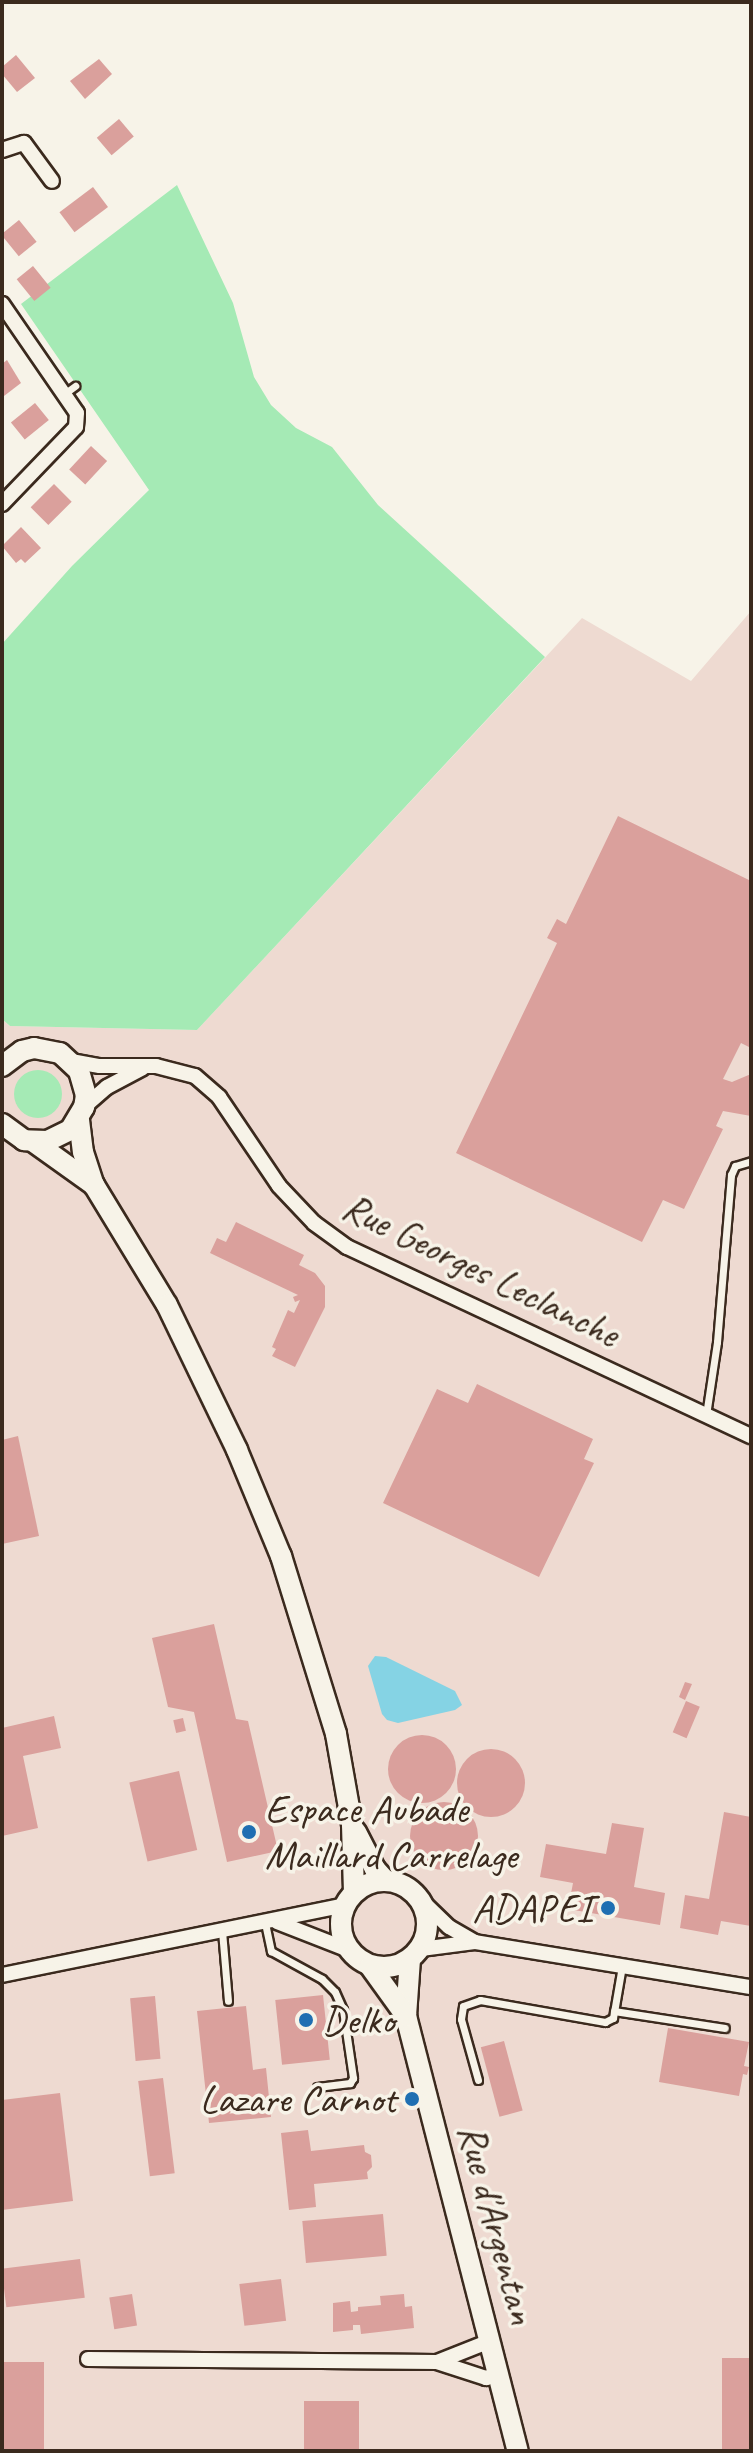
<!DOCTYPE html>
<style>
body{margin:0}
#map{position:relative;width:753px;height:2453px;overflow:hidden;background:#f7f3e8;font-family:Caveat,sans-serif}
div>[style]{position:absolute}
[style*='--x']{left:calc(var(--x)*1px);top:calc(var(--y)*1px);width:calc(var(--w)*1px);rotate:calc(var(--a)*1deg)}
.built>*{inset:0;background:#eedad1}
.green>*{inset:0;background:#a5eab5}
.round{border-radius:50%}
.water>*{inset:0;background:#85d3e4}
.building>*{inset:0;background:#daa09c;transform-origin:0 0}
.roads{filter:drop-shadow(2px 0 #3b2a1e) drop-shadow(-2px 0 #3b2a1e) drop-shadow(0 2px #3b2a1e) drop-shadow(0 -2px #3b2a1e)}
.service>*{height:7px;margin:-3.5px;padding:0 3.5px;transform-origin:3.5px;border-radius:3.5px;background:#f7f3e8}
.minor>*{height:14px;margin:-7px;padding:0 7px;transform-origin:7px;border-radius:7px;background:#f7f3e8}
.secondary>*{height:20px;margin:-10px;padding:0 10px;transform-origin:10px;border-radius:10px;background:#f7f3e8}
.secondary>.ring{margin:-10px;padding:0;box-sizing:content-box;background:none;border:20px solid #f7f3e8;border-radius:50%}
.dots>*{width:22px;height:22px;translate:-50% -50%;box-sizing:border-box;border:4px solid #f7f3e8;border-radius:50%}
span{translate:-50% -50%;white-space:nowrap;text-align:center;line-height:1.15;-webkit-text-stroke:7px #f7f3e8;paint-order:stroke}
.street-label{font-size:40px;color:#3b2a1e}
.poi-label{font-size:40px;color:#3b2a1e}
.left{translate:0 -50%;text-align:left}
.right{translate:-100% -50%;text-align:right}
.frame{position:absolute;inset:0;border:4px solid #3b2a1e;pointer-events:none}
</style>
<div id="map">
<div class="built">
<div style="clip-path:polygon(751px 611px,751px 2451px,2px 2451px,2px 1019px,10px 1026px,197px 1030px,582px 618px,691px 681px)"></div>
</div>
<div class="green">
<div style="clip-path:polygon(177px 185px,233px 303px,254px 377px,271px 405px,296px 428px,332px 447px,378px 505px,545px 657px,197px 1030px,10px 1026px,2px 1019px,2px 644px,72px 566px,149px 490px,21px 304px)"></div>
<div class="round" style="left:14px;top:1070px;width:48px;height:48px"></div>
</div>
<div class="water">
<div style="clip-path:polygon(375px 1656px,386px 1657px,455px 1691px,462px 1705px,455px 1710px,398px 1723px,387px 1720px,382px 1714px,368px 1666px)"></div>
</div>
<div class="building">
<div style="clip-path:polygon(16px 55px,35px 78px,17px 92px,2px 74px,2px 67px)"></div>
<div style="clip-path:polygon(99px 59px,112px 74px,85px 99px,70px 81px)"></div>
<div style="left:119px;top:119px;width:23px;height:29px;rotate:50deg"></div>
<div style="left:93px;top:187px;width:25px;height:42px;rotate:53deg"></div>
<div style="left:19px;top:220px;width:28px;height:23px;rotate:51deg"></div>
<div style="left:33px;top:266px;width:28px;height:21px;rotate:51deg"></div>
<div style="clip-path:polygon(7px 360px,21px 383px,4px 396px,2px 364px)"></div>
<div style="left:35px;top:403px;width:22px;height:31px;rotate:51deg"></div>
<div style="left:91px;top:446px;width:22px;height:32px;rotate:43deg"></div>
<div style="left:54px;top:484px;width:25px;height:33px;rotate:45deg"></div>
<div style="clip-path:polygon(21px 527px,41px 548px,25px 563px,21px 559px,16px 563px,2px 546px)"></div>
<div style="clip-path:polygon(618px 816px,751px 881px,751px 1048px,741px 1043px,723px 1079px,732px 1082px,751px 1074px,751px 1116px,723px 1111px,716px 1126px,723px 1129px,684px 1209px,663px 1200px,642px 1242px,456px 1153px,557px 943px,547px 938px,557px 919px,566px 924px)"></div>
<div style="clip-path:polygon(236px 1222px,304px 1255px,299px 1265px,315px 1273px,325px 1286px,325px 1307px,295px 1367px,272px 1356px,276px 1349px,272px 1347px,288px 1310px,294px 1313px,300px 1300px,295px 1302px,293px 1297px,298px 1295px,210px 1253px,217px 1238px,226px 1242px)"></div>
<div style="clip-path:polygon(477px 1384px,593px 1439px,584px 1459px,594px 1463px,539px 1577px,383px 1503px,437px 1389px,468px 1403px)"></div>
<div style="clip-path:polygon(18px 1436px,39px 1536px,2px 1544px,2px 1440px)"></div>
<div style="clip-path:polygon(214px 1624px,236px 1719px,248px 1721px,278px 1851px,227px 1862px,194px 1712px,168px 1707px,152px 1638px)"></div>
<div style="clip-path:polygon(685px 1682px,692px 1684px,685px 1700px,679px 1697px)"></div>
<div style="left:686px;top:1701px;width:15px;height:34px;rotate:23deg"></div>
<div style="clip-path:polygon(54px 1716px,61px 1748px,23px 1756px,38px 1828px,2px 1836px,2px 1728px)"></div>
<div style="left:183px;top:1718px;width:13px;height:10px;rotate:77deg"></div>
<div class="round" style="left:388px;top:1735px;width:68px;height:68px"></div>
<div class="round" style="left:457px;top:1749px;width:68px;height:68px"></div>
<div style="left:179px;top:1771px;width:81px;height:51px;rotate:77deg"></div>
<div class="round" style="left:410px;top:1802px;width:68px;height:68px"></div>
<div style="clip-path:polygon(724px 1812px,751px 1817px,751px 1926px,721px 1921px,718px 1935px,680px 1928px,685px 1895px,709px 1899px)"></div>
<div style="clip-path:polygon(612px 1823px,644px 1828px,634px 1887px,665px 1893px,660px 1925px,568px 1909px,573px 1883px,540px 1877px,546px 1844px,606px 1854px)"></div>
<div style="left:323px;top:1995px;width:65px;height:48px;rotate:84deg"></div>
<div style="left:155px;top:1996px;width:63px;height:25px;rotate:85deg"></div>
<div style="clip-path:polygon(246px 2006px,253px 2070px,266px 2068px,271px 2117px,209px 2123px,197px 2011px)"></div>
<div style="clip-path:polygon(668px 2028px,749px 2042px,744px 2066px,749px 2067px,747px 2075px,743px 2074px,739px 2096px,659px 2082px)"></div>
<div style="left:504px;top:2041px;width:72px;height:24px;rotate:75deg"></div>
<div style="left:163px;top:2078px;width:96px;height:25px;rotate:83deg"></div>
<div style="clip-path:polygon(60px 2093px,73px 2201px,2px 2210px,2px 2100px)"></div>
<div style="clip-path:polygon(308px 2130px,311px 2151px,364px 2145px,365px 2152px,371px 2155px,372px 2167px,367px 2172px,368px 2179px,314px 2184px,316px 2207px,289px 2210px,281px 2133px)"></div>
<div style="left:383px;top:2214px;width:42px;height:81px;rotate:85deg"></div>
<div style="left:80px;top:2259px;width:39px;height:79px;rotate:83deg"></div>
<div style="left:281px;top:2279px;width:42px;height:42px;rotate:83deg"></div>
<div style="left:132px;top:2294px;width:32px;height:23px;rotate:81deg"></div>
<div style="clip-path:polygon(404px 2294px,405px 2307px,412px 2306px,414px 2328px,361px 2334px,360px 2325px,353px 2325px,353px 2330px,333px 2332px,333px 2303px,350px 2301px,351px 2312px,358px 2311px,358px 2307px,381px 2305px,380px 2296px)"></div>
<div style="left:722px;top:2358px;width:29px;height:93px"></div>
<div style="left:2px;top:2362px;width:42px;height:89px"></div>
<div style="left:304px;top:2401px;width:55px;height:49px"></div>
</div>
<div class="roads">
<div class="service">
<div style="--x:64;--y:394;--w:14;--a:-36"></div>
<div style="--x:706;--y:1415;--w:74;--a:-81.4"></div>
<div style="--x:717;--y:1342;--w:168;--a:-85.2"></div>
<div style="--x:731;--y:1175;--w:10;--a:-66"></div>
<div style="--x:735;--y:1166;--w:17;--a:-17"></div>
<div style="--x:265;--y:1923;--w:29;--a:78"></div>
<div style="--x:271;--y:1951;--w:58;--a:28.8"></div>
<div style="--x:322;--y:1979;--w:18;--a:45"></div>
<div style="--x:335;--y:1992;--w:20;--a:66"></div>
<div style="--x:343;--y:2010;--w:69;--a:81.6"></div>
<div style="--x:353;--y:2078;--w:6;--a:121"></div>
<div style="--x:350;--y:2083;--w:33;--a:173"></div>
<div style="--x:222;--y:1931;--w:70;--a:85.1"></div>
<div style="--x:614;--y:2011;--w:112;--a:8.7"></div>
<div style="--x:478;--y:2080;--w:63;--a:-105.6"></div>
<div style="--x:461;--y:2019;--w:13;--a:-81"></div>
<div style="--x:463;--y:2006;--w:18;--a:-19"></div>
<div style="--x:480;--y:2000;--w:127;--a:10"></div>
<div style="--x:605;--y:2022;--w:9;--a:-27"></div>
<div style="--x:613;--y:2018;--w:53;--a:-80.2"></div>
</div>
<div class="minor">
<div style="--x:2;--y:150;--w:23;--a:-18"></div>
<div style="--x:24;--y:143;--w:47;--a:53.6"></div>
<div style="--x:2;--y:304;--w:132;--a:55.5"></div>
<div style="--x:77;--y:413;--w:14;--a:94"></div>
<div style="--x:76;--y:427;--w:107;--a:133.9"></div>
<div style="--x:71;--y:1061;--w:29;--a:10"></div>
<div style="--x:100;--y:1066;--w:56;--a:0"></div>
<div style="--x:156;--y:1066;--w:40;--a:14.4"></div>
<div style="--x:195;--y:1076;--w:32;--a:41"></div>
<div style="--x:219;--y:1097;--w:107;--a:56"></div>
<div style="--x:279;--y:1186;--w:51;--a:46.6"></div>
<div style="--x:314;--y:1223;--w:41;--a:36"></div>
<div style="--x:347;--y:1247;--w:446;--a:25.1"></div>
<div style="--x:84;--y:1107;--w:30;--a:-41"></div>
<div style="--x:107;--y:1087;--w:40;--a:-28"></div>
<div style="--x:423;--y:1902;--w:36;--a:44"></div>
<div style="--x:449;--y:1927;--w:30;--a:30"></div>
<div style="--x:277;--y:1922;--w:77;--a:21.3"></div>
<div style="--x:421;--y:1949;--w:54;--a:-7.4"></div>
<div style="--x:475;--y:1942;--w:280;--a:9.3"></div>
<div style="--x:2;--y:1975;--w:350;--a:-11.5"></div>
<div style="--x:88;--y:2359;--w:349;--a:0.5"></div>
<div style="--x:437;--y:2362;--w:52;--a:18.1"></div>
<div style="--x:486;--y:2378;--w:14;--a:-17"></div>
<div style="--x:437;--y:2362;--w:57;--a:-21.6"></div>
</div>
<div class="secondary">
<div style="--x:2;--y:1066;--w:25;--a:-37"></div>
<div style="--x:22;--y:1051;--w:12;--a:-14"></div>
<div style="--x:34;--y:1048;--w:26;--a:11"></div>
<div style="--x:60;--y:1053;--w:26;--a:43"></div>
<div style="--x:79;--y:1071;--w:25;--a:74"></div>
<div style="--x:86;--y:1095;--w:12;--a:99"></div>
<div style="--x:84;--y:1107;--w:27;--a:121"></div>
<div style="--x:70;--y:1130;--w:25;--a:154"></div>
<div style="--x:47;--y:1141;--w:23;--a:-178"></div>
<div style="--x:24;--y:1140;--w:27;--a:-144"></div>
<div style="--x:79;--y:1120;--w:32;--a:83"></div>
<div style="--x:83;--y:1152;--w:35;--a:72"></div>
<div style="--x:94;--y:1185;--w:140;--a:58.7"></div>
<div style="--x:167;--y:1305;--w:161;--a:64.2"></div>
<div style="--x:237;--y:1450;--w:115;--a:67.5"></div>
<div style="--x:281;--y:1556;--w:186;--a:72.8"></div>
<div style="--x:336;--y:1734;--w:92;--a:80"></div>
<div style="--x:352;--y:1825;--w:67;--a:88.3"></div>
<div style="--x:34;--y:1142;--w:74;--a:35.6"></div>
<div style="--x:356;--y:1832;--w:42;--a:62.8"></div>
<div style="--x:375;--y:1869;--w:15;--a:48"></div>
<div class="ring" style="left:341px;top:1881px;width:66px;height:66px"></div>
<div style="--x:410;--y:1959;--w:57;--a:94"></div>
<div style="--x:406;--y:2016;--w:449;--a:75.6"></div>
<div style="--x:370;--y:1966;--w:62;--a:54.2"></div>
</div>
</div>
<div class="dots">
<div style="left:249px;top:1832px;background:#1f6fb2"></div>
<div style="left:608px;top:1908px;background:#1f6fb2"></div>
<div style="left:306px;top:2020px;background:#1f6fb2"></div>
<div style="left:412px;top:2099px;background:#1f6fb2"></div>
</div>
<div class="street-label">
<span style="left:481px;top:1270px;rotate:26deg">Rue Georges Leclanche</span>
<span style="left:497px;top:2224px;rotate:75deg">Rue d'Argentan</span>
</div>
<div class="poi-label">
<span class="left" style="left:265px;top:1832px">Espace Aubade<br>Maillard Carrelage</span>
<span class="right" style="left:592px;top:1908px">ADAPEI</span>
<span class="left" style="left:322px;top:2020px">Delko</span>
<span class="right" style="left:396px;top:2099px">Lazare Carnot</span>
</div>
<div class="frame"></div>
</div>
